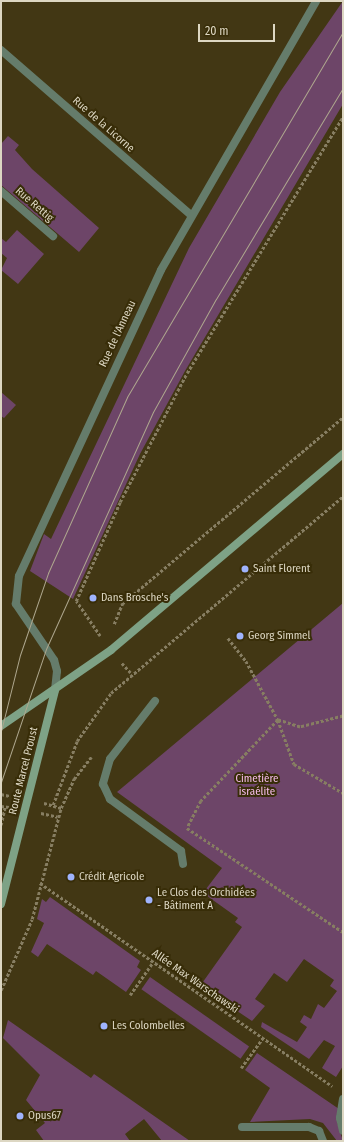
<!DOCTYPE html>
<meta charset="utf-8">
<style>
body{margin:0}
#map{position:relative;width:344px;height:1142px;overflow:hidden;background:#423714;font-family:"Fira Sans Condensed",sans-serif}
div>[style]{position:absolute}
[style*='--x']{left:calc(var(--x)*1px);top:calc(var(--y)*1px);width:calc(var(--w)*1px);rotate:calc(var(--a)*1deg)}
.green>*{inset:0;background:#6d4568;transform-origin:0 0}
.path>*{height:2.5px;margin-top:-1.25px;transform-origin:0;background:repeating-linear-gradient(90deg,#877e62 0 3px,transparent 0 5px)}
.lane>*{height:8px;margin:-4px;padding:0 4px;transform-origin:4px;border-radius:4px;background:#657c6b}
.street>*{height:8px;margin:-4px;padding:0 4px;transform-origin:4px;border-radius:4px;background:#657c6b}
.secondary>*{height:8px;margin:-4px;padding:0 4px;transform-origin:4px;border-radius:4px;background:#7ea286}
.tram>*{height:1px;margin:-0.5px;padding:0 0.5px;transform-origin:0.5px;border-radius:0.5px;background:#aea78e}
.dots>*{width:11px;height:11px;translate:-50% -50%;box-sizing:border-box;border:2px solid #382d08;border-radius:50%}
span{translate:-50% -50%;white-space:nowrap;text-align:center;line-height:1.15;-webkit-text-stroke:4px #382d08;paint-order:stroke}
.street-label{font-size:11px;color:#ddd7c3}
.poi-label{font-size:11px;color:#ddd7c3}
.left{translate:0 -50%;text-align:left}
.park-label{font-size:11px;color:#f8beee}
.frame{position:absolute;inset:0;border:2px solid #ddd7c3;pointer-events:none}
.scale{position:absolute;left:198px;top:24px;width:77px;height:18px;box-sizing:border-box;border:2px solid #ddd7c3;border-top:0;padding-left:5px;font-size:12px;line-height:14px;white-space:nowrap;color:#ddd7c3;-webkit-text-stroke:3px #382d08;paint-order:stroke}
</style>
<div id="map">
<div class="green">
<div style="clip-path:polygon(343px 1px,343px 104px,185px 371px,140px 454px,73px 599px,30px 571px,44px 534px,51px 539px,189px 248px,280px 92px)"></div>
<div style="clip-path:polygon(8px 136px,19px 145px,15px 150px,32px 169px,99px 228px,79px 252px,1px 185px,1px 144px)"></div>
<div style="clip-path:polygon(17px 230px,44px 254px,18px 284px,1px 270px,7px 258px,1px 253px,1px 238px,6px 242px)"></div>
<div style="clip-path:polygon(1px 392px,16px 405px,4px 418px,1px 416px)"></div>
<div style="clip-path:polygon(343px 603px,343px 1066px,336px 1077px,322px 1068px,335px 1046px,324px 1040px,309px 1059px,261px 1027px,262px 1022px,297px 1042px,307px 1027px,300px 1022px,304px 1015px,311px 1019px,318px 1004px,324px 1008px,337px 991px,330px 986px,334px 980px,304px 959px,287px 982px,274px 973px,255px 999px,265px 1006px,252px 1021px,200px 986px,242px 927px,235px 922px,238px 918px,203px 893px,222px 868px,117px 792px)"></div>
<div style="clip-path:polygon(50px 897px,140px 961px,137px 967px,141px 970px,126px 992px,96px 971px,93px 975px,47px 944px,38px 957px,31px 952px,44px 923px,37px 919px,42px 899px,46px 902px)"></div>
<div style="left:150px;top:977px;width:121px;height:15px;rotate:35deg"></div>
<div style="clip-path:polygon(8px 1020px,91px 1078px,94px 1074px,190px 1141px,162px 1141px,144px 1119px,125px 1134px,130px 1141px,44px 1141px,36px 1130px,45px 1123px,26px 1100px,40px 1075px,3px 1038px)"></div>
<div style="clip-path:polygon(257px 1053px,339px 1109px,337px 1122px,343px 1141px,337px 1141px,323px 1123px,310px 1119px,250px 1122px,270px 1088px,245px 1070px)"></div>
</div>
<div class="path">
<div style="--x:114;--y:624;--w:22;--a:-68"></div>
<div style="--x:122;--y:604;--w:289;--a:-40.2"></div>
<div style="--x:100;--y:636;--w:42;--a:-124.4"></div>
<div style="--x:76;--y:601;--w:108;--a:-66"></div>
<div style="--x:120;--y:502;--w:145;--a:-62.6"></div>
<div style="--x:187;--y:373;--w:301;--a:-58.7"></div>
<div style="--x:228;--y:638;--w:29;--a:52"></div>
<div style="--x:246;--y:661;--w:67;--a:61.5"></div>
<div style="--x:278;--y:720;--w:47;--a:70"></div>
<div style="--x:294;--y:764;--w:57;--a:30.6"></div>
<div style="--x:122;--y:663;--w:13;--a:48"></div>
<div style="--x:343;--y:716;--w:44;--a:165.7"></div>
<div style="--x:300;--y:727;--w:23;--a:-162"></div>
<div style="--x:278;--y:720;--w:112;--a:133.5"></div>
<div style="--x:201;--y:801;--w:30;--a:117"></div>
<div style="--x:187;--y:828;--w:187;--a:33.7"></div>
<div style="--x:1;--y:794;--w:9;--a:13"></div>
<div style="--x:44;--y:803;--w:18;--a:16"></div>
<div style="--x:53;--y:805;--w:68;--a:-69.4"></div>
<div style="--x:77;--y:741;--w:59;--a:-54.7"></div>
<div style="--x:111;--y:693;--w:304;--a:-40.3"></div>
<div style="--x:1;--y:806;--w:8;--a:7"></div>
<div style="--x:41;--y:813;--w:17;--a:13"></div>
<div style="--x:1;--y:825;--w:19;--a:-78"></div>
<div style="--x:40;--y:883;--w:356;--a:34.8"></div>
<div style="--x:1;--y:990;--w:77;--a:-66.4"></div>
<div style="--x:32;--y:919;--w:115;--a:-75.4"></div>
<div style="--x:61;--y:808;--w:32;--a:-66"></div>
<div style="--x:74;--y:779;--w:28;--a:-52"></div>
<div style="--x:130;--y:995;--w:40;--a:-55.1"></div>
<div style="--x:241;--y:1068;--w:36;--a:-54"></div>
</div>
<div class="lane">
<div style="--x:1;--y:191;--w:69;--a:40.9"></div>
<div style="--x:155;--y:701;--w:73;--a:127.8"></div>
<div style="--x:110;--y:759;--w:26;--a:106"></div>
<div style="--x:103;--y:784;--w:17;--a:65"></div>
<div style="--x:110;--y:799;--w:88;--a:36.2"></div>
<div style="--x:181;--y:851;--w:13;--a:81"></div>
<div style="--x:242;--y:1127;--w:67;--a:0"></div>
<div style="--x:309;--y:1127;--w:11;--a:22"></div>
<div style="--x:319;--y:1131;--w:11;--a:68"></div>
</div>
<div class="street">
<div style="--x:1;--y:50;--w:252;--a:41"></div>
<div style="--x:55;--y:690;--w:19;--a:-84"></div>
<div style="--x:57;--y:671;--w:11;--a:-105"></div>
<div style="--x:54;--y:660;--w:68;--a:-124.2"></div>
<div style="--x:16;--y:604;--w:28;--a:-84"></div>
<div style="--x:19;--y:576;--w:337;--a:-65.1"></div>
<div style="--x:161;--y:270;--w:310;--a:-60"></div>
<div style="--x:343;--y:1099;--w:19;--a:99"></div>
<div style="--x:340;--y:1118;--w:13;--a:77"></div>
</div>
<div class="secondary">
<div style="--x:1;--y:726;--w:134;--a:-34.6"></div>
<div style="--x:111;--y:650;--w:304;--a:-40.2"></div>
<div style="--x:1;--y:904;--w:221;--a:-75.8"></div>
</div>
<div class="tram">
<div style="--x:1;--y:731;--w:78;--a:-76"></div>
<div style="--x:20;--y:655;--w:87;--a:-71.1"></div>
<div style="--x:48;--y:573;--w:193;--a:-65.8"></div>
<div style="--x:127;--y:397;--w:424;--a:-59.4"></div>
<div style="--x:1;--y:782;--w:140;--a:-71.3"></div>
<div style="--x:46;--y:649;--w:260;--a:-65.7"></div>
<div style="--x:153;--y:412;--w:129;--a:-60.9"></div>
<div style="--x:216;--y:299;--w:246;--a:-59"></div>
</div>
<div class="dots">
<div style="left:245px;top:569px;background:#9fb3fd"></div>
<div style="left:93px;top:598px;background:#9fb3fd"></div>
<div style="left:240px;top:636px;background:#9fb3fd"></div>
<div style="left:71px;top:877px;background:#9fb3fd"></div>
<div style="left:149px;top:900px;background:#9fb3fd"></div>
<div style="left:104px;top:1026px;background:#9fb3fd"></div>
<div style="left:20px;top:1116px;background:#9fb3fd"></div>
</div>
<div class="street-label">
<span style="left:103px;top:125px;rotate:41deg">Rue de la Licorne</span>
<span style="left:34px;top:205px;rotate:41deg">Rue Rettig</span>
<span style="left:118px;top:334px;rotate:-65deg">Rue de l'Anneau</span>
<span style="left:24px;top:771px;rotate:-76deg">Route Marcel Proust</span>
<span style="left:195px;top:982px;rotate:35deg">Allée Max Warschawski</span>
</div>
<div class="poi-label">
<span class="left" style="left:253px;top:569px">Saint Florent</span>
<span class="left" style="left:101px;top:598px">Dans Brosche's</span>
<span class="left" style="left:248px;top:636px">Georg Simmel</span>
<span class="left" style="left:79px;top:877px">Crédit Agricole</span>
<span class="left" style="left:157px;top:900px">Le Clos des Orchidées<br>- Bâtiment A</span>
<span class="left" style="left:112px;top:1026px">Les Colombelles</span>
<span class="left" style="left:28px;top:1116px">Opus67</span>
</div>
<div class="park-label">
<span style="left:257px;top:786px">Cimetière<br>israélite</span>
</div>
<div class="frame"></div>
<div class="scale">20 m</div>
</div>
